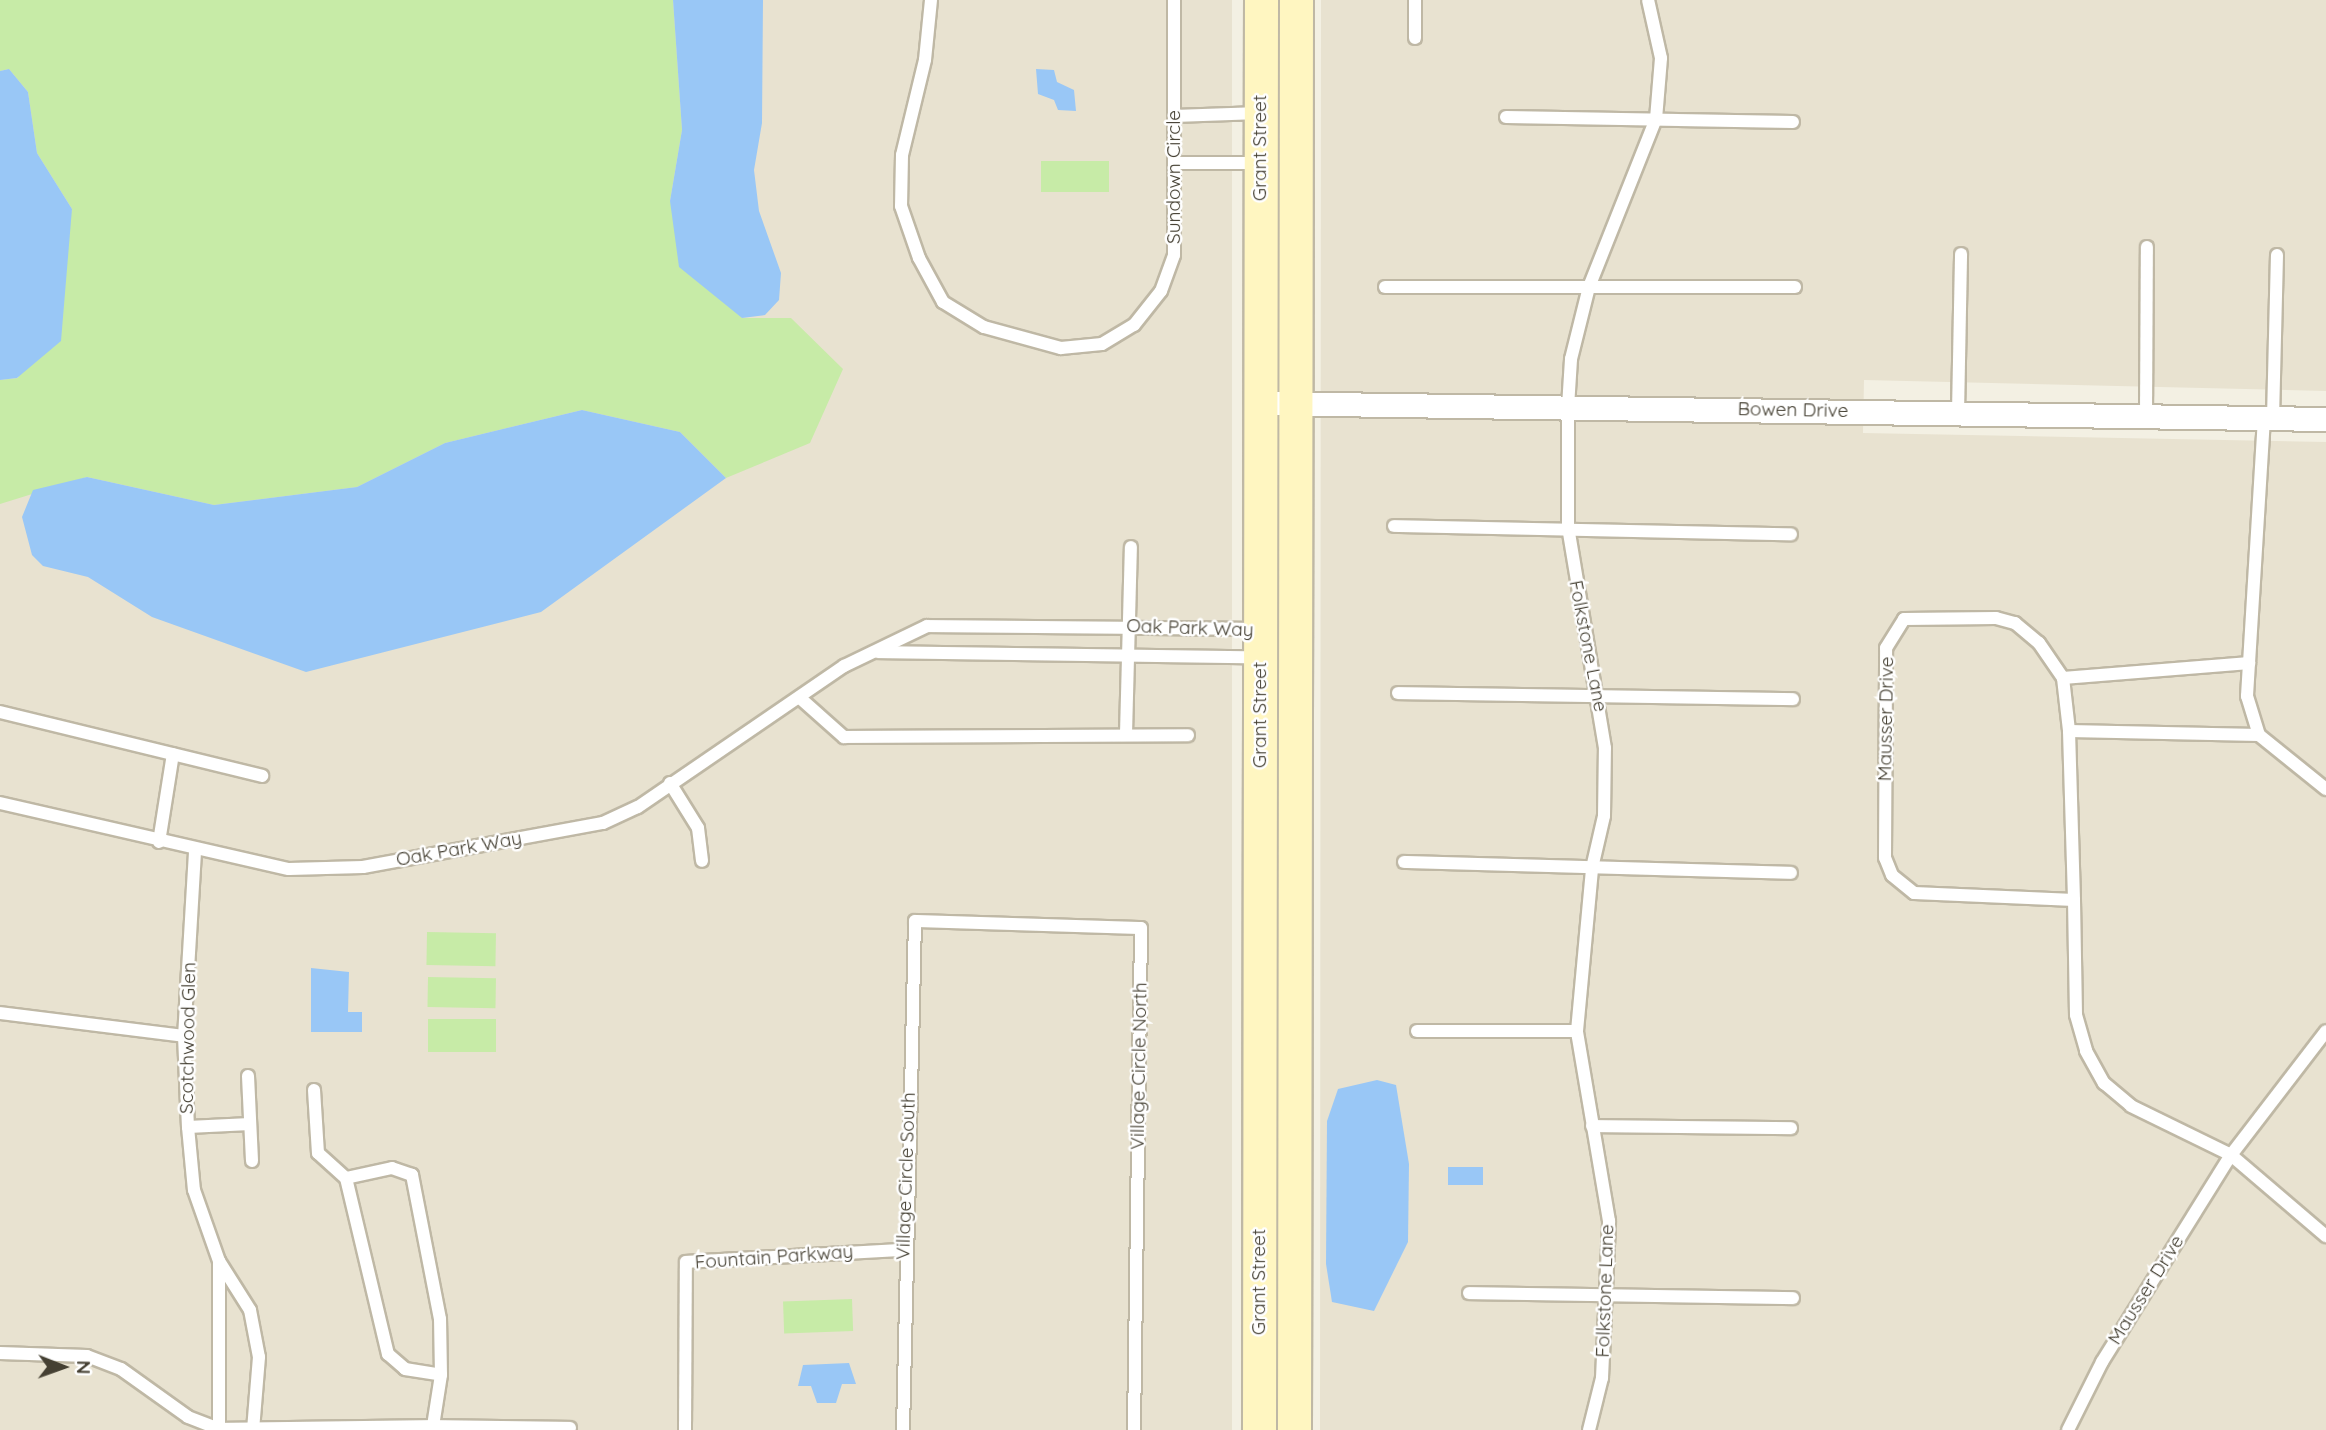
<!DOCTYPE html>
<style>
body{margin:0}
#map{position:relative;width:2326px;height:1430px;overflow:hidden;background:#f3f0e3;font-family:Quicksand,sans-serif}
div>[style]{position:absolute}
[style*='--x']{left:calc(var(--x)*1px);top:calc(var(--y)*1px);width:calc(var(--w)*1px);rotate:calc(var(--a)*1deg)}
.residential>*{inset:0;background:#e8e2d0;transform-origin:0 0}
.green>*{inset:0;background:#c7eba7;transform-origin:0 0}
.water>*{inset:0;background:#99c7f6;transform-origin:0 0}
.roads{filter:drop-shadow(2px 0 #bfb8a5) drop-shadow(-2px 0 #bfb8a5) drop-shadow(0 2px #bfb8a5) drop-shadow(0 -2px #bfb8a5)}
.lane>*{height:12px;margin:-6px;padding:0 6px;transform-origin:6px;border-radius:6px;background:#fff}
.street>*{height:23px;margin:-11.5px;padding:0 11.5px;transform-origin:11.5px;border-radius:11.5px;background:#fff}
.secondary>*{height:33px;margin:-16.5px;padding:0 16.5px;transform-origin:16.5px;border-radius:16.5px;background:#fff6c1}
span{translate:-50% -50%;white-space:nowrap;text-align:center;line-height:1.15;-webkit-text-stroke:5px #fff;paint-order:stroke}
.street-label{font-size:19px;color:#454033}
.north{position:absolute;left:28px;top:1332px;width:70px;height:70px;-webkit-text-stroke:5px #fff;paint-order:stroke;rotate:91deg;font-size:19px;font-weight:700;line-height:28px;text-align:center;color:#454033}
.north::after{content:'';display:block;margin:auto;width:24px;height:32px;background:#454033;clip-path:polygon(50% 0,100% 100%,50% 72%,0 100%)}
</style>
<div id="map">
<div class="residential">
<div style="left:0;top:0;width:1232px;height:1430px"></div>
<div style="clip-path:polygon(1321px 0,2326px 0,2326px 391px,1864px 380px,1863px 433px,2326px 442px,2326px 1430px,1320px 1430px)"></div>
</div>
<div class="green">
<div style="clip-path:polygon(0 0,673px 0,682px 130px,670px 201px,742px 318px,791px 318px,843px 369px,810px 443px,726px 478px,680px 432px,582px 410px,445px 443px,357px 487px,214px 505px,87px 477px,0 504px,0 380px,18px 378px,72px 209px,37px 153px,28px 92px,9px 69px,0 71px)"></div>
<div style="left:1109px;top:161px;width:31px;height:68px;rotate:90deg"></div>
<div style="left:427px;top:932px;width:69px;height:33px;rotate:1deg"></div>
<div style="left:428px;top:977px;width:68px;height:30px;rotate:1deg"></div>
<div style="left:428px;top:1019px;width:68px;height:33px"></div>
<div style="left:852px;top:1299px;width:32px;height:69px;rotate:88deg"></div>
</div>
<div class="water">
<div style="clip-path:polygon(673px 0,763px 0,762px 123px,754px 170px,759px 211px,781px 273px,779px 300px,765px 315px,742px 318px,679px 267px,670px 201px,682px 130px)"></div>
<div style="clip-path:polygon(9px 69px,28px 92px,37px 153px,72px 209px,61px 341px,17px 378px,0 380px,0 71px)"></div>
<div style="clip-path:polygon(1054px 70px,1057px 82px,1074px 90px,1076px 111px,1058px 110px,1054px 100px,1038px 94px,1036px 69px)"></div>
<div style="clip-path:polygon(582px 410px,680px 432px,726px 478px,541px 612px,306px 672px,152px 617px,88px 577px,43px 566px,32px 555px,22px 517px,33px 490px,87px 477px,214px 505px,357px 487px,445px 443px)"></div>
<div style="clip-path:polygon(311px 968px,349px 972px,348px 1012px,362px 1012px,362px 1032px,311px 1032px)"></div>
<div style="clip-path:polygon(1377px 1080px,1396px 1085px,1409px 1164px,1408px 1242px,1374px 1311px,1332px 1302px,1326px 1264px,1327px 1121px,1338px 1089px)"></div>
<div style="left:1448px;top:1167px;width:35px;height:18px"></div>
<div style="clip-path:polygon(849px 1363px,856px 1384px,842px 1384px,836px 1403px,817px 1403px,811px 1386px,798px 1386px,803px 1365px)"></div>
</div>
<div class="roads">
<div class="lane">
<div style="--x:931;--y:0;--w:60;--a:95.7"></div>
<div style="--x:925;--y:60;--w:98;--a:103.6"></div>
<div style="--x:902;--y:155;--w:51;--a:91.1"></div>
<div style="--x:901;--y:206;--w:55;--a:70.9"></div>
<div style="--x:919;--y:258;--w:50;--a:61.4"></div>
<div style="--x:943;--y:302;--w:48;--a:31.4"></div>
<div style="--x:984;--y:327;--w:80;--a:15.3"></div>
<div style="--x:1061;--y:348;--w:41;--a:-5.6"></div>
<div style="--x:1102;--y:344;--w:37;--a:-31"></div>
<div style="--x:1134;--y:325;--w:43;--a:-51.5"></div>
<div style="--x:1161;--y:291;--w:38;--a:-70"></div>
<div style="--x:1174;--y:255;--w:255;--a:-90"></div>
<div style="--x:1415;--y:38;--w:38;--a:-90"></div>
<div style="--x:1174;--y:116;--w:86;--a:-2"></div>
<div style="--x:1506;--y:117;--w:287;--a:1"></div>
<div style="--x:1174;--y:163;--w:84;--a:0"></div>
<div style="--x:1385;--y:287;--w:410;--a:0"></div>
<div style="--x:1958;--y:413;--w:159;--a:-88.9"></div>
<div style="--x:2146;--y:416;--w:169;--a:-89.7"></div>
<div style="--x:2264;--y:418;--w:279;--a:93.5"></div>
<div style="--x:2247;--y:696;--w:41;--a:72.9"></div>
<div style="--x:2259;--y:735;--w:86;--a:38.9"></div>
<div style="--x:2273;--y:418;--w:163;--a:-88.6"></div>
<div style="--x:1394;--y:526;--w:397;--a:1.2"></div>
<div style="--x:878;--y:652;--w:380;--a:0.8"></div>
<div style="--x:2063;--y:678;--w:187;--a:-4.6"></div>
<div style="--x:1398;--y:693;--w:395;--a:0.9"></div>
<div style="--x:800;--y:698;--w:59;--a:41.6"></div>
<div style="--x:844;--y:737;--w:344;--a:-0.3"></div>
<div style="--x:0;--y:712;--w:270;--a:13.7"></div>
<div style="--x:2069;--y:731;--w:190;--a:1.2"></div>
<div style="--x:1126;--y:734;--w:187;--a:-88.5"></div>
<div style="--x:670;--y:783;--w:53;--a:58.1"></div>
<div style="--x:698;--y:828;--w:33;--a:83"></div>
<div style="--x:0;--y:803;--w:296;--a:12.9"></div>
<div style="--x:289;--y:869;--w:74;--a:-1.5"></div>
<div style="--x:363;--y:867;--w:244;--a:-10.4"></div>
<div style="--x:603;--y:823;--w:38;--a:-25"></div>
<div style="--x:638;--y:807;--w:250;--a:-34.4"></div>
<div style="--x:844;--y:666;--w:92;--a:-25.7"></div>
<div style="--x:927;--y:626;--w:331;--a:0.5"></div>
<div style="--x:159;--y:842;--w:89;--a:-81"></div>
<div style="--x:195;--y:852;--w:184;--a:93.4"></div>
<div style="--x:184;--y:1036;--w:91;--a:87.5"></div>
<div style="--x:188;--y:1127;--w:63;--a:84.6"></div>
<div style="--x:194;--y:1190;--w:75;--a:70.6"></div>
<div style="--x:219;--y:1261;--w:58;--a:57.7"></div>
<div style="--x:250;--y:1310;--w:48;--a:79.2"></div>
<div style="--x:259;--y:1357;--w:73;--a:94.7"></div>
<div style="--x:1404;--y:862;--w:387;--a:1.6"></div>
<div style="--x:2074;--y:900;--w:160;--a:-177.5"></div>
<div style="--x:1914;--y:893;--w:28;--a:-141"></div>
<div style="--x:1892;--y:875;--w:18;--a:-112"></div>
<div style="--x:1885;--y:858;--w:210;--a:-89.7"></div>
<div style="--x:1886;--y:648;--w:34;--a:-58"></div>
<div style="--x:1904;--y:619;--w:92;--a:-0.6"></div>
<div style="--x:1996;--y:618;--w:20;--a:15"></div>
<div style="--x:2015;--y:623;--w:31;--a:40"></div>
<div style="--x:2039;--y:643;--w:42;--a:55.6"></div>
<div style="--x:2063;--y:678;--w:53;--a:83.5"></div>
<div style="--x:2069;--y:731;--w:169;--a:88.3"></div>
<div style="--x:2074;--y:900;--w:115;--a:89"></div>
<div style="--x:2076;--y:1015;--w:37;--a:74"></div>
<div style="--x:2086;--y:1051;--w:37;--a:61"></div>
<div style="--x:2104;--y:1083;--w:35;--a:40"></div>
<div style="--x:2131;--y:1106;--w:111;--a:26.1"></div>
<div style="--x:2231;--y:1155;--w:125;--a:40.5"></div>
<div style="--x:0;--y:1013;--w:185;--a:7.1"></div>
<div style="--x:1417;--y:1031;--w:160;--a:0"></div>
<div style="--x:248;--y:1076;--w:85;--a:87.3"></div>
<div style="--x:314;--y:1090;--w:63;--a:86.4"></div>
<div style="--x:318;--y:1153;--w:38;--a:42"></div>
<div style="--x:1592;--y:1126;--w:199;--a:0.6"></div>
<div style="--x:188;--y:1127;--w:62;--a:-2.8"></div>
<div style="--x:1469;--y:1293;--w:324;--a:0.9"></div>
<div style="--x:0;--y:1353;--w:87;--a:2"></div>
<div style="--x:87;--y:1356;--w:36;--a:21"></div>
<div style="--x:121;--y:1369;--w:82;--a:35.6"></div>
<div style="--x:188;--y:1417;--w:33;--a:21"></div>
<div style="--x:219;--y:1429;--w:214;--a:-0.8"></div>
<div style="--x:433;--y:1426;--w:52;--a:-81.1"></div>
<div style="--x:441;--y:1375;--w:56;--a:-91"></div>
<div style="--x:440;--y:1319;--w:147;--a:-101"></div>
<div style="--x:412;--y:1175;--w:21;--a:-161"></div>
<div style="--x:392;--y:1168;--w:47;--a:167.7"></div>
<div style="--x:346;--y:1178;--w:181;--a:76.6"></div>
<div style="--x:388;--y:1354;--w:23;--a:41"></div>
<div style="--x:405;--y:1369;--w:36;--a:9"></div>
<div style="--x:433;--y:1426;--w:137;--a:0.8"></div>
<div style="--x:219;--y:1430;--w:169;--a:-90"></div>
<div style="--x:685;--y:1430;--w:168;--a:-89.7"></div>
<div style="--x:686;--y:1262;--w:217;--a:-3.2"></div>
<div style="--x:903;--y:1430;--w:509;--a:-88.65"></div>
<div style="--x:915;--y:921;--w:226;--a:1.8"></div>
<div style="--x:1141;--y:928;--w:502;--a:90.8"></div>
<div style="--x:1589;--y:1430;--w:54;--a:-76"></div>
<div style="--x:1602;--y:1378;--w:157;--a:-87.4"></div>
<div style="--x:1609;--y:1221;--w:193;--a:-99.6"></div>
<div style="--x:1577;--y:1031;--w:164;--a:-84.7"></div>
<div style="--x:1592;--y:868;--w:53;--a:-77"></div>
<div style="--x:1604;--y:816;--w:68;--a:-89.2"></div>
<div style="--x:1605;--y:748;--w:223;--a:-99.5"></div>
<div style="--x:1568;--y:528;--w:121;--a:-90"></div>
<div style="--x:1568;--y:407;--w:48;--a:-86.4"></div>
<div style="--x:1571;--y:359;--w:74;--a:-76"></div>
<div style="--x:1589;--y:287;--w:181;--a:-68.3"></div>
<div style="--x:1656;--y:119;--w:61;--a:-85.3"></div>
<div style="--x:1661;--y:58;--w:59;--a:-102.6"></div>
<div style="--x:2068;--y:1430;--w:76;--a:-63.4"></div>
<div style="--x:2102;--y:1362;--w:244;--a:-58.1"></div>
<div style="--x:2231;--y:1155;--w:156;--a:-52.5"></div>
</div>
<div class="street">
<div style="--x:1260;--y:403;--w:1066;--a:0.86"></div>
</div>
<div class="secondary">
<div style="--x:1259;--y:1430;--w:1430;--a:-89.92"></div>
<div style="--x:1294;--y:1430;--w:1430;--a:-89.92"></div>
</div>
</div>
<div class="street-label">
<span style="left:1260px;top:148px;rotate:-90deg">Grant Street</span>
<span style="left:1174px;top:177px;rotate:-90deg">Sundown Circle</span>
<span style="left:1793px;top:410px;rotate:1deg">Bowen Drive</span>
<span style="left:1190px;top:628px;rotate:2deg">Oak Park Way</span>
<span style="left:1588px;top:646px;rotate:79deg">Folkstone Lane</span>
<span style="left:1260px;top:715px;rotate:-90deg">Grant Street</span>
<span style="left:1886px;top:719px;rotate:-89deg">Mausser Drive</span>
<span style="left:459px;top:849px;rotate:-10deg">Oak Park Way</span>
<span style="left:188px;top:1038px;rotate:-89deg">Scotchwood Glen</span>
<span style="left:1139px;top:1066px;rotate:-89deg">Village Circle North</span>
<span style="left:906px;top:1176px;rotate:-88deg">Village Circle South</span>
<span style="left:774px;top:1257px;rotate:-4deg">Fountain Parkway</span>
<span style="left:1259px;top:1282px;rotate:-90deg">Grant Street</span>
<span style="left:2146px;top:1290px;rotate:-58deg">Mausser Drive</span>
<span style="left:1605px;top:1291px;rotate:-88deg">Folkstone Lane</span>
</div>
<div class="north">N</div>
</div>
